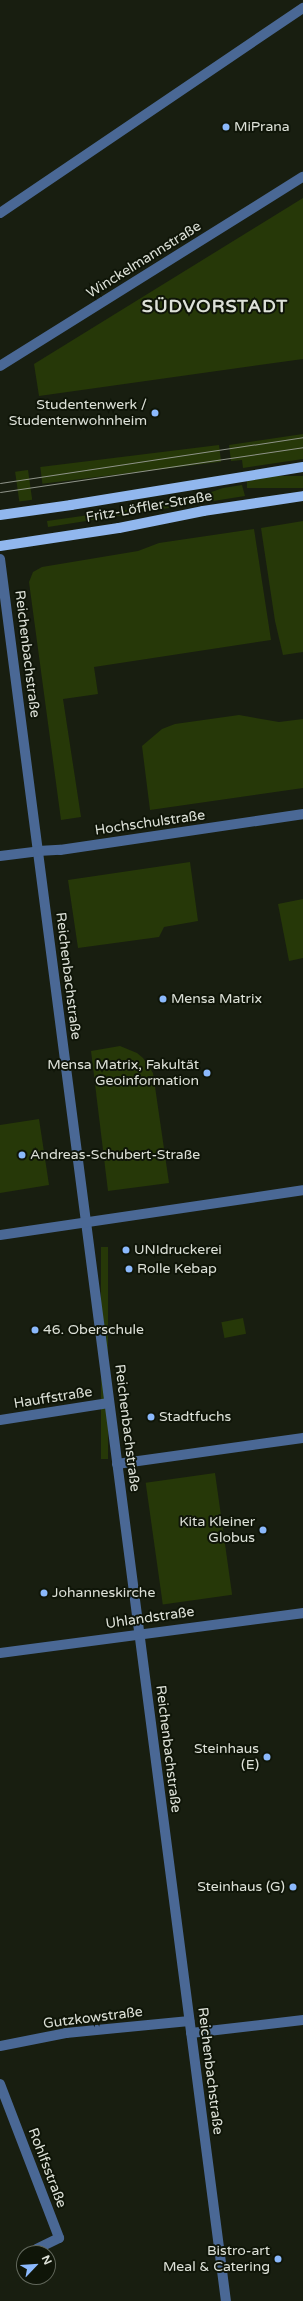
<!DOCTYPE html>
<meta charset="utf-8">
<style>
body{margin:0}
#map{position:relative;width:303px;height:2301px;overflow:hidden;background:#181e10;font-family:"Varela Round",sans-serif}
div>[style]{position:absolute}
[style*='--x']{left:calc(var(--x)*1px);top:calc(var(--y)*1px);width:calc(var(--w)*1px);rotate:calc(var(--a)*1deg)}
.green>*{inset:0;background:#263808;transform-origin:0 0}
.minor>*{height:10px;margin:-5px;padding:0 5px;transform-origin:5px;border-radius:5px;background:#4a6895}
.major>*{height:10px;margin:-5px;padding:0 5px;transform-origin:5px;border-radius:5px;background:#91b7ee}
.tram>*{height:1px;margin:-0.5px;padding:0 0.5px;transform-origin:0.5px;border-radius:0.5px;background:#8f9489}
.dots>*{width:11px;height:11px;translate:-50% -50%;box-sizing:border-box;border:2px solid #0f1508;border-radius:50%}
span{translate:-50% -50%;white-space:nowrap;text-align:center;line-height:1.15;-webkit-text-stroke:4px #0f1508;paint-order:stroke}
.poi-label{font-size:14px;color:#dde1d8}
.left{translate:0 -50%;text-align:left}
.right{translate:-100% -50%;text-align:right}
.street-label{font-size:14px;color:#dde1d8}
.district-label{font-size:18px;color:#dde1d8;font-weight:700;letter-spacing:1px}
.north{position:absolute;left:16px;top:2245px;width:40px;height:40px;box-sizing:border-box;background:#0f1508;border:1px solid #61675b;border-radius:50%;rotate:65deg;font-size:11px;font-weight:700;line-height:16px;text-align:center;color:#dde1d8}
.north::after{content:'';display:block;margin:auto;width:14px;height:18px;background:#8bb9fc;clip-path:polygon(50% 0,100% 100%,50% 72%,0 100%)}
</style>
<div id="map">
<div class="green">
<div style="clip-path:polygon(303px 198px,303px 359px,39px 396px,34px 364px)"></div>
<div style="clip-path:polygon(303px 434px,303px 459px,243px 468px,242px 460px,231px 461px,229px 445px)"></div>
<div style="left:219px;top:445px;width:17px;height:180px;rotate:83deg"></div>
<div style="left:28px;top:470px;width:30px;height:13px;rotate:82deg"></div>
<div style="left:303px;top:476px;width:12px;height:56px;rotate:90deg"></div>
<div style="clip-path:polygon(242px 485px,245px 496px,48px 527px,47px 521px,174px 503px,197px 497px,223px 488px)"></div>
<div style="clip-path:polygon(303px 521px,303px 652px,283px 655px,275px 621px,261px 528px)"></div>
<div style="clip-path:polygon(254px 529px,271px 640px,94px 667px,98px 694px,63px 699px,81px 817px,61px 820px,29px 582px,33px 572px,42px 567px,138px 551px,159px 543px)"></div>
<div style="clip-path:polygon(239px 715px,279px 722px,303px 719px,303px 788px,150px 810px,142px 746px,162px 729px,175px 724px)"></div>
<div style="clip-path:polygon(190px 862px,198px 921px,164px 927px,159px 937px,78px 948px,68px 880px)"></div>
<div style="clip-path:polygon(303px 899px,303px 958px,289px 961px,278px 904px)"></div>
<div style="clip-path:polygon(120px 1046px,137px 1053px,143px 1058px,153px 1073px,169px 1183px,108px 1191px,91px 1051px)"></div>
<div style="clip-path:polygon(39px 1119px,49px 1185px,0 1193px,0 1125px)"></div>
<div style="left:101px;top:1247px;width:7px;height:212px"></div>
<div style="left:243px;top:1318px;width:16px;height:22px;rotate:79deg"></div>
<div style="left:215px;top:1473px;width:123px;height:70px;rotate:82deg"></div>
</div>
<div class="minor">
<div style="--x:0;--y:213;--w:366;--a:-34.1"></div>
<div style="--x:0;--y:366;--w:357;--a:-32"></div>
<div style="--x:0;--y:559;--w:1757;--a:82.61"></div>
<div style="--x:0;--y:856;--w:38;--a:-7"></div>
<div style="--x:38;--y:851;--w:22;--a:-3"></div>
<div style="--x:60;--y:850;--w:246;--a:-8.4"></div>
<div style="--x:0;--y:1235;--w:306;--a:-8.4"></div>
<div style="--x:0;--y:1420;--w:110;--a:-8.9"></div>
<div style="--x:117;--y:1464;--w:188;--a:-8"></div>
<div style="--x:0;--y:1653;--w:306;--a:-7.5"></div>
<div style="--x:191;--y:2033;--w:113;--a:-6.6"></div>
<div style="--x:0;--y:2046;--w:67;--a:-11.1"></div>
<div style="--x:66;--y:2033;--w:124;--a:-5.6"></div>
<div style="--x:0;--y:2084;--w:165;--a:69"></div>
<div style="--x:59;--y:2238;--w:25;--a:154"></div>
</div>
<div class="major">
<div style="--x:0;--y:515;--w:72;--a:-8"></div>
<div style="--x:71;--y:505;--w:235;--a:-9.3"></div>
<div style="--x:0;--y:546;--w:120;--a:-8.6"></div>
<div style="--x:119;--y:528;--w:86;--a:-11.4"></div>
<div style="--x:203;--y:511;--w:101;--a:-8.5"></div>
</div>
<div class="tram">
<div style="--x:0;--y:483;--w:306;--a:-8.6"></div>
<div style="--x:0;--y:492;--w:306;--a:-8.4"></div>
</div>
<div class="dots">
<div style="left:226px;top:127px;background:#8bb9fc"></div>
<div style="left:155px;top:413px;background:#8bb9fc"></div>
<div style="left:163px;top:999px;background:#8bb9fc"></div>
<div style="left:207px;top:1073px;background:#8bb9fc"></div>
<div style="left:22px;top:1155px;background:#8bb9fc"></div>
<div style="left:126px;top:1250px;background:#8bb9fc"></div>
<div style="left:129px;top:1269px;background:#8bb9fc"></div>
<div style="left:35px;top:1330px;background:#8bb9fc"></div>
<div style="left:151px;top:1417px;background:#8bb9fc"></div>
<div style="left:263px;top:1530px;background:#8bb9fc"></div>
<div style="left:44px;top:1593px;background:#8bb9fc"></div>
<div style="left:267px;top:1757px;background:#8bb9fc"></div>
<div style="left:293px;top:1887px;background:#8bb9fc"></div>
<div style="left:278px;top:2259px;background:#8bb9fc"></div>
</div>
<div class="poi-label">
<span class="left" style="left:234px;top:127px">MiPrana</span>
<span class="right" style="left:147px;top:413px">Studentenwerk /<br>Studentenwohnheim</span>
<span class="left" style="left:171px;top:999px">Mensa Matrix</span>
<span class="right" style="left:199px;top:1073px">Mensa Matrix, Fakultät<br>Geoinformation</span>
<span class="left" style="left:30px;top:1155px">Andreas-Schubert-Straße</span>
<span class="left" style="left:134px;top:1250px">UNIdruckerei</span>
<span class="left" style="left:137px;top:1269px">Rolle Kebap</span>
<span class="left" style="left:43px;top:1330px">46. Oberschule</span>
<span class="left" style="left:159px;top:1417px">Stadtfuchs</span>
<span class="right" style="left:255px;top:1530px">Kita Kleiner<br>Globus</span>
<span class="left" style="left:52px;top:1593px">Johanneskirche</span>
<span class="right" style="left:259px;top:1757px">Steinhaus<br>(E)</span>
<span class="right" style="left:285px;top:1887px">Steinhaus (G)</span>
<span class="right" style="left:270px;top:2259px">Bistro-art<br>Meal &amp; Catering</span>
</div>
<div class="street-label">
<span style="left:144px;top:260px;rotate:-32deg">Winckelmannstraße</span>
<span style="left:149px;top:507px;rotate:-10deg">Fritz-Löffler-Straße</span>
<span style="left:27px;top:654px;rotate:83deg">Reichenbachstraße</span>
<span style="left:150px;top:823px;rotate:-8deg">Hochschulstraße</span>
<span style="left:68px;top:976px;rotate:83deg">Reichenbachstraße</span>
<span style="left:53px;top:1398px;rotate:-9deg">Hauffstraße</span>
<span style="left:127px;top:1428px;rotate:83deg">Reichenbachstraße</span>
<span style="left:150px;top:1618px;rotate:-8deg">Uhlandstraße</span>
<span style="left:168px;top:1749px;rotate:83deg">Reichenbachstraße</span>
<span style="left:93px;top:2018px;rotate:-7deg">Gutzkowstraße</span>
<span style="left:210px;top:2071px;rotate:83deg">Reichenbachstraße</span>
<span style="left:47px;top:2168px;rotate:69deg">Rohlfsstraße</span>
</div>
<div class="district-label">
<span style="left:215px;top:306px">SÜDVORSTADT</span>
</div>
<div class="north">N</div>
</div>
